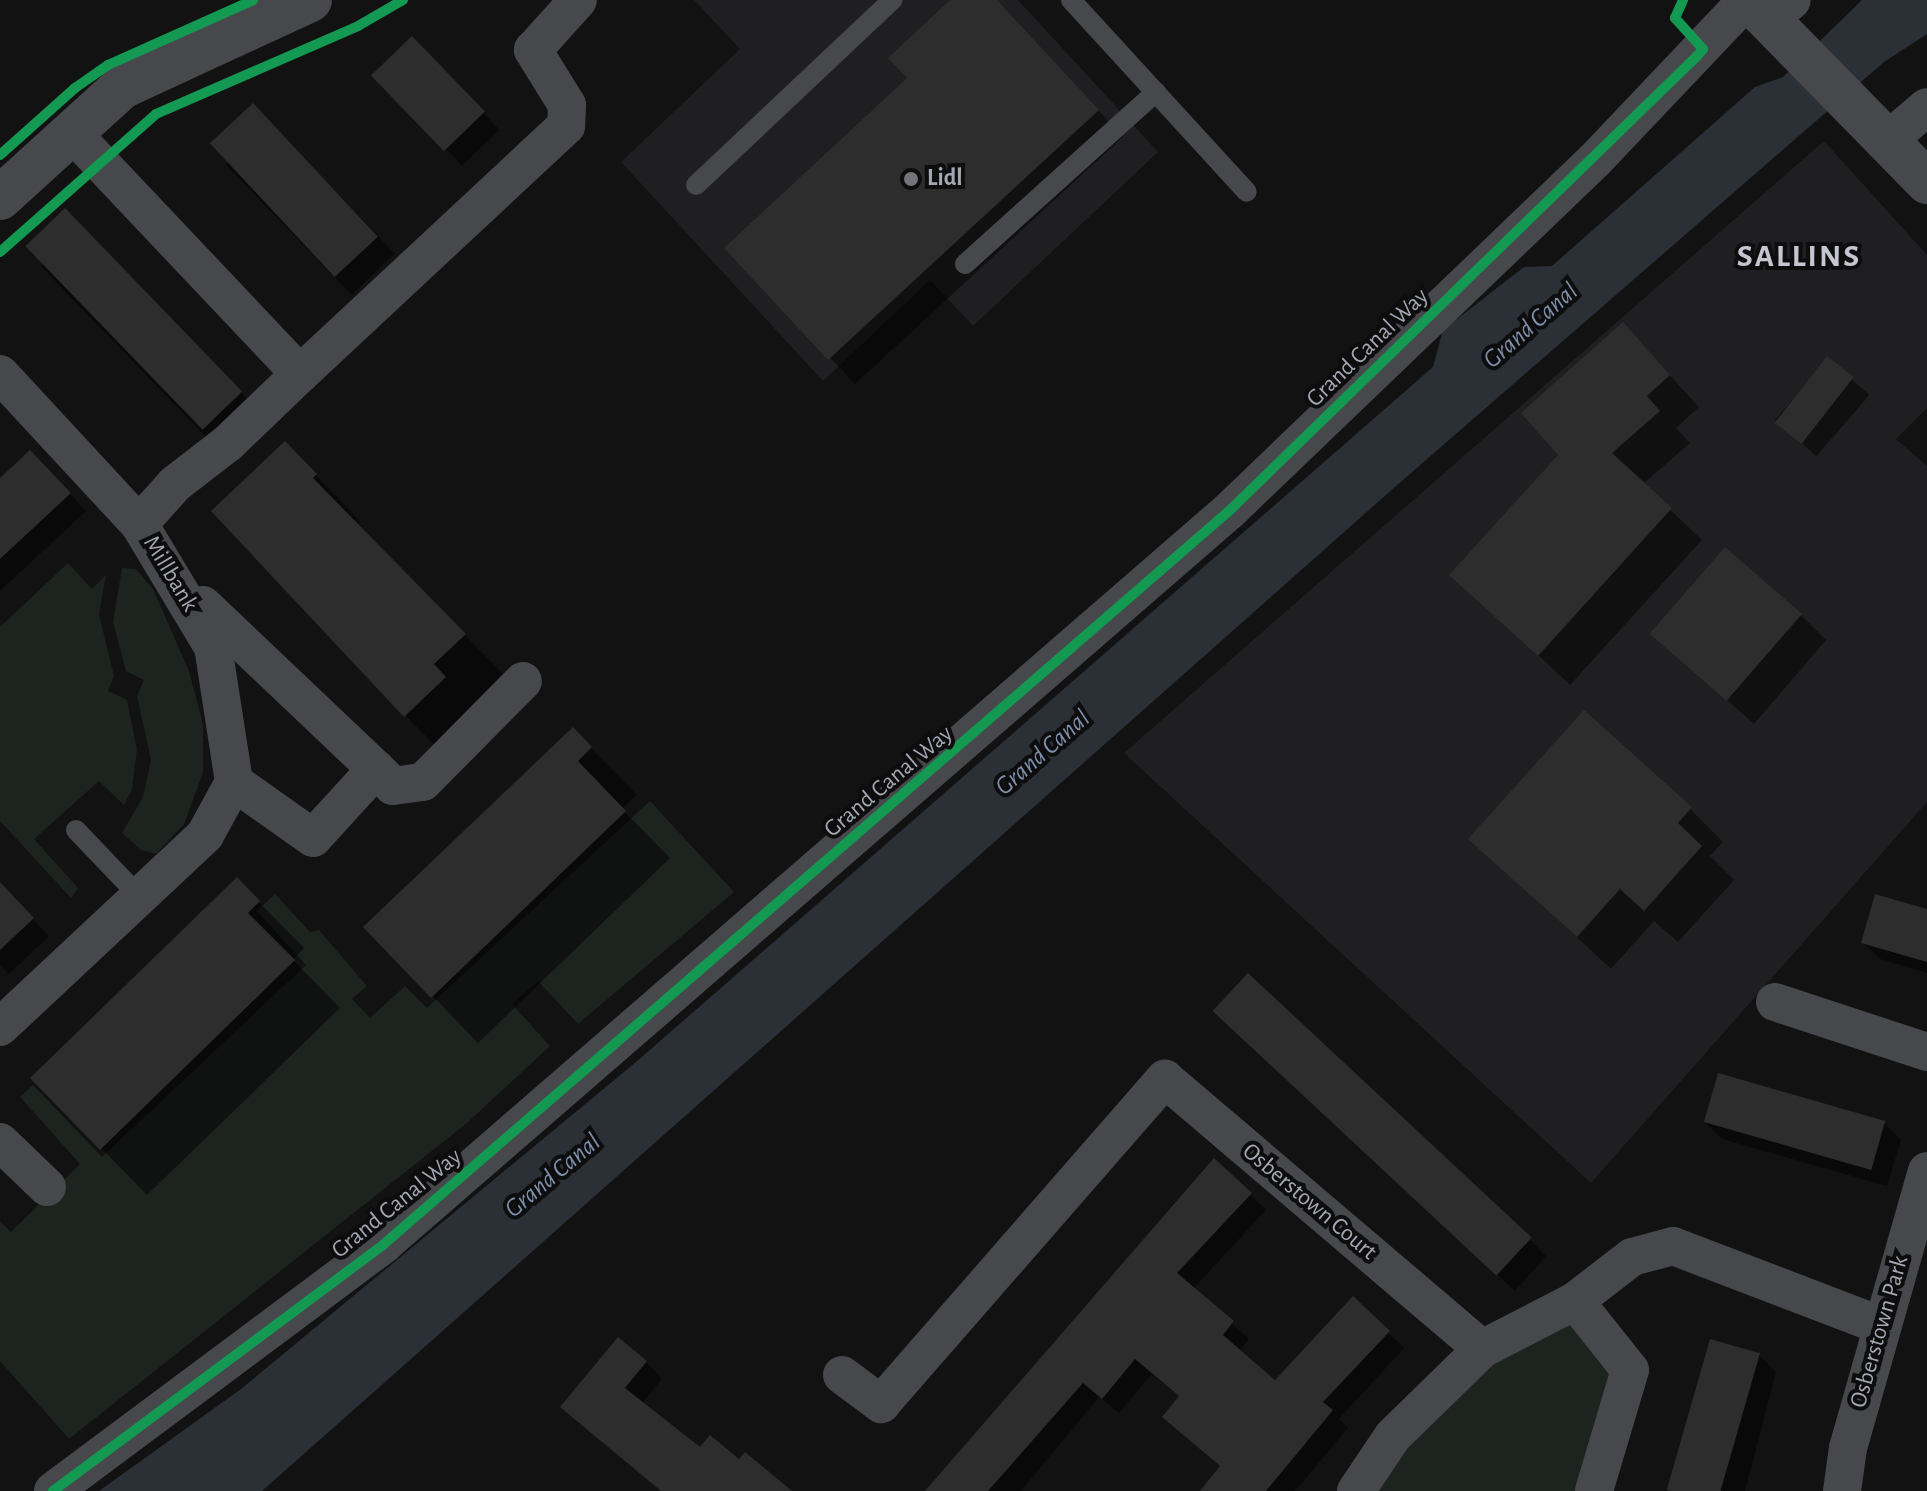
<!DOCTYPE html>
<style>
body{margin:0}
#map{position:relative;width:1927px;height:1491px;overflow:hidden;background:#121213;font-family:"Alegreya Sans",sans-serif}
div>[style]{position:absolute}
[style*='--x']{left:calc(var(--x)*1px);top:calc(var(--y)*1px);width:calc(var(--w)*1px);rotate:calc(var(--a)*1deg)}
.built>*{inset:0;background:#1f1f21}
.green>*{inset:0;background:#1d231e}
.water>*{inset:0;background:#2b3037}
.shadow>*{inset:0;background:#0007;transform-origin:0 0}
.building>*{inset:0;background:#2d2d2e;transform-origin:0 0}
.service>*{height:20px;margin:-10px;padding:0 10px;transform-origin:10px;border-radius:10px;background:#47484b}
.minor>*{height:38px;margin:-19px;padding:0 19px;transform-origin:19px;border-radius:19px;background:#47484b}
.tertiary>*{height:44px;margin:-22px;padding:0 22px;transform-origin:22px;border-radius:22px;background:#47484b}
.cycleway>*{height:10px;margin:-5px;padding:0 5px;transform-origin:5px;border-radius:5px;background:#139951}
.dots>*{width:22px;height:22px;translate:-50% -50%;box-sizing:border-box;border:4px solid #0d0d0e;border-radius:50%}
span{translate:-50% -50%;white-space:nowrap;text-align:center;line-height:1.15;-webkit-text-stroke:8px #0d0d0e;paint-order:stroke}
.poi-label{font-size:24px;color:#a5a7b3;font-weight:700}
.left{translate:0 -50%;text-align:left}
.street-label{font-size:24px;color:#a5a7b3}
.water-label{font-size:26px;color:#7e8fab;font-style:italic}
.district-label{font-size:32px;color:#c5c6cf;font-weight:700;letter-spacing:2px}
</style>
<div id="map">
<div class="built">
<div style="clip-path:polygon(694px 0,1018px 0,1158px 152px,973px 326px,930px 280px,823px 381px,621px 162px,740px 49px)"></div>
<div style="clip-path:polygon(1824px 141px,1927px 255px,1927px 408px,1896px 439px,1927px 466px,1927px 802px,1591px 1183px,1124px 753px)"></div>
</div>
<div class="green">
<div style="clip-path:polygon(68px 563px,92px 589px,106px 575px,99px 614px,114px 676px,108px 691px,127px 700px,137px 749px,132px 790px,124px 805px,99px 781px,34px 839px,78px 888px,71px 898px,0 821px,0 627px)"></div>
<div style="clip-path:polygon(122px 568px,136px 569px,153px 589px,189px 671px,203px 724px,203px 773px,184px 824px,156px 854px,141px 850px,122px 833px,143px 797px,151px 760px,137px 696px,144px 680px,126px 671px,113px 622px)"></div>
<div style="clip-path:polygon(650px 801px,734px 892px,578px 1024px,538px 981px,512px 1004px,550px 1046px,467px 1123px,69px 1439px,0 1361px,0 1221px,11px 1232px,80px 1164px,20px 1097px,33px 1085px,102px 1157px,306px 965px,257px 911px,275px 894px,310px 932px,319px 930px,367px 986px,352px 999px,370px 1018px,405px 986px,427px 1008px)"></div>
<div style="clip-path:polygon(1584px 1308px,1627px 1379px,1591px 1491px,1370px 1491px,1477px 1361px)"></div>
</div>
<div class="water">
<div style="clip-path:polygon(1862px 0,1927px 0,1927px 34px,1884px 62px,1396px 486px,262px 1491px,99px 1491px,241px 1389px,636px 1062px,1433px 367px,1443px 330px,1524px 267px,1552px 266px,1755px 87px,1783px 77px)"></div>
</div>
<div class="shadow">
<div style="clip-path:polygon(953px 0,996px 0,1123px 137px,855px 384px,727px 248px,910px 79px)"></div>
<div style="left:412px;top:39px;width:126px;height:52px;rotate:46deg"></div>
<div style="left:269px;top:123px;width:181px;height:60px;rotate:46deg"></div>
<div style="left:81px;top:227px;width:254px;height:56px;rotate:46deg"></div>
<div style="clip-path:polygon(1623px 325px,1699px 407px,1676px 428px,1690px 443px,1643px 484px,1702px 540px,1570px 685px,1452px 575px,1561px 455px)"></div>
<div style="left:1828px;top:359px;width:55px;height:81px;rotate:41deg"></div>
<div style="clip-path:polygon(285px 443px,361px 522px,357px 525px,510px 681px,451px 761px,405px 715px)"></div>
<div style="clip-path:polygon(47px 469px,86px 511px,0 591px,0 481px)"></div>
<div style="clip-path:polygon(1801px 615px,1826px 640px,1754px 724px,1653px 634px)"></div>
<div style="clip-path:polygon(573px 730px,637px 795px,622px 809px,670px 858px,478px 1043px,366px 927px)"></div>
<div style="clip-path:polygon(1690px 809px,1723px 842px,1710px 856px,1734px 880px,1678px 942px,1654px 921px,1611px 969px,1471px 839px)"></div>
<div style="clip-path:polygon(237px 880px,304px 948px,293px 960px,340px 1008px,147px 1195px,33px 1078px)"></div>
<div style="clip-path:polygon(0 884px,49px 936px,9px 974px,0 965px)"></div>
<div style="clip-path:polygon(1927px 911px,1927px 973px,1880px 959px,1863px 942px)"></div>
<div style="clip-path:polygon(1233px 1028px,1529px 1239px,1546px 1256px,1515px 1291px)"></div>
<div style="clip-path:polygon(1705px 1122px,1884px 1123px,1901px 1140px,1887px 1186px,1722px 1139px)"></div>
<div style="clip-path:polygon(1214px 1161px,1266px 1210px,1193px 1289px,1249px 1339px,1239px 1351px,1275px 1382px,1353px 1299px,1404px 1348px,1339px 1419px,1348px 1428px,1295px 1491px,1202px 1491px,1222px 1468px,1181px 1433px,1181px 1398px,1152px 1374px,1119px 1413px,1099px 1397px,1021px 1491px,927px 1491px)"></div>
<div style="clip-path:polygon(1759px 1355px,1776px 1372px,1745px 1491px,1673px 1491px)"></div>
<div style="clip-path:polygon(646px 1362px,662px 1379px,642px 1404px,701px 1449px,739px 1462px,789px 1491px,661px 1491px,563px 1407px)"></div>
</div>
<div class="building">
<div style="clip-path:polygon(950px 0,997px 0,1099px 110px,828px 360px,724px 248px,907px 78px,888px 58px)"></div>
<div style="left:412px;top:36px;width:105px;height:57px;rotate:46deg"></div>
<div style="left:253px;top:103px;width:183px;height:59px;rotate:47deg"></div>
<div style="left:65px;top:208px;width:255px;height:55px;rotate:46deg"></div>
<div style="clip-path:polygon(1623px 322px,1670px 375px,1647px 396px,1660px 411px,1612px 453px,1672px 508px,1538px 656px,1449px 575px,1558px 455px,1521px 413px)"></div>
<div style="left:1827px;top:356px;width:34px;height:85px;rotate:38deg"></div>
<div style="clip-path:polygon(285px 441px,317px 474px,313px 478px,466px 634px,434px 664px,446px 677px,404px 717px,211px 511px)"></div>
<div style="clip-path:polygon(30px 450px,71px 493px,0 559px,0 478px)"></div>
<div style="left:1725px;top:547px;width:102px;height:115px;rotate:41deg"></div>
<div style="clip-path:polygon(1584px 710px,1692px 807px,1678px 823px,1702px 846px,1644px 911px,1620px 889px,1577px 937px,1468px 839px)"></div>
<div style="clip-path:polygon(573px 727px,592px 747px,578px 761px,626px 811px,431px 998px,363px 927px)"></div>
<div style="clip-path:polygon(237px 877px,260px 901px,248px 913px,295px 960px,100px 1150px,30px 1078px)"></div>
<div style="clip-path:polygon(0 882px,34px 918px,0 950px)"></div>
<div style="clip-path:polygon(1875px 894px,1927px 909px,1927px 962px,1861px 943px)"></div>
<div style="left:1248px;top:973px;width:388px;height:52px;rotate:43deg"></div>
<div style="left:1718px;top:1073px;width:174px;height:51px;rotate:16deg"></div>
<div style="clip-path:polygon(1214px 1158px,1252px 1193px,1177px 1273px,1234px 1321px,1223px 1335px,1275px 1380px,1353px 1296px,1390px 1331px,1323px 1402px,1333px 1410px,1266px 1491px,1200px 1491px,1220px 1466px,1162px 1417px,1179px 1396px,1135px 1359px,1102px 1399px,1083px 1383px,988px 1491px,925px 1491px)"></div>
<div style="clip-path:polygon(618px 1337px,647px 1361px,625px 1388px,700px 1447px,710px 1435px,739px 1459px,745px 1452px,792px 1491px,661px 1491px,560px 1407px)"></div>
<div style="left:1710px;top:1339px;width:52px;height:157px;rotate:16deg"></div>
</div>
<div class="service">
<div style="--x:1071;--y:0;--w:260;--a:47.5"></div>
<div style="--x:696;--y:185;--w:270;--a:-43.3"></div>
<div style="--x:965;--y:264;--w:257;--a:-42"></div>
<div style="--x:76;--y:830;--w:91;--a:46.3"></div>
</div>
<div class="minor">
<div style="--x:1769;--y:20;--w:30;--a:-41"></div>
<div style="--x:1887;--y:141;--w:52;--a:-40.4"></div>
<div style="--x:0;--y:374;--w:205;--a:47.2"></div>
<div style="--x:300;--y:374;--w:364;--a:-43"></div>
<div style="--x:566;--y:126;--w:21;--a:-87"></div>
<div style="--x:567;--y:105;--w:65;--a:-121.7"></div>
<div style="--x:533;--y:50;--w:67;--a:-48"></div>
<div style="--x:203;--y:605;--w:238;--a:43.5"></div>
<div style="--x:376;--y:769;--w:93;--a:132.4"></div>
<div style="--x:313;--y:838;--w:97;--a:-144.7"></div>
<div style="--x:376;--y:769;--w:24;--a:45"></div>
<div style="--x:393;--y:786;--w:30;--a:-8"></div>
<div style="--x:423;--y:782;--w:142;--a:-45.3"></div>
<div style="--x:1775;--y:1002;--w:160;--a:18.2"></div>
<div style="--x:0;--y:1027;--w:281;--a:-43.1"></div>
<div style="--x:205;--y:835;--w:60;--a:-61.3"></div>
<div style="--x:234;--y:782;--w:137;--a:-98.8"></div>
<div style="--x:213;--y:647;--w:144;--a:-121"></div>
<div style="--x:139;--y:524;--w:54;--a:-48"></div>
<div style="--x:175;--y:484;--w:67;--a:-37.7"></div>
<div style="--x:228;--y:443;--w:100;--a:-43.8"></div>
<div style="--x:300;--y:374;--w:333;--a:-133.4"></div>
<div style="--x:0;--y:1142;--w:65;--a:43.8"></div>
<div style="--x:1575;--y:1301;--w:88;--a:51.4"></div>
<div style="--x:1630;--y:1370;--w:126;--a:106.6"></div>
<div style="--x:842;--y:1375;--w:49;--a:36.6"></div>
<div style="--x:881;--y:1404;--w:432;--a:-48.9"></div>
<div style="--x:1165;--y:1079;--w:416;--a:40.4"></div>
<div style="--x:1482;--y:1349;--w:105;--a:-27.3"></div>
<div style="--x:1575;--y:1301;--w:72;--a:-37.7"></div>
<div style="--x:1632;--y:1257;--w:42;--a:-15"></div>
<div style="--x:1673;--y:1246;--w:224;--a:20.9"></div>
<div style="--x:53;--y:1491;--w:413;--a:-36.7"></div>
<div style="--x:384;--y:1244;--w:1119;--a:-40.94"></div>
<div style="--x:1229;--y:511;--w:507;--a:-43.8"></div>
<div style="--x:1595;--y:160;--w:221;--a:-46.5"></div>
<div style="--x:1356;--y:1491;--w:66;--a:-56.1"></div>
<div style="--x:1393;--y:1436;--w:124;--a:-44.3"></div>
<div style="--x:1842;--y:1491;--w:43;--a:-82.1"></div>
<div style="--x:1848;--y:1448;--w:288;--a:-74.1"></div>
</div>
<div class="tertiary">
<div style="--x:1749;--y:0;--w:255;--a:45.6"></div>
<div style="--x:0;--y:198;--w:165;--a:-42.3"></div>
<div style="--x:122;--y:87;--w:207;--a:-24.8"></div>
</div>
<div class="cycleway">
<div style="--x:0;--y:155;--w:101;--a:-41.8"></div>
<div style="--x:75;--y:88;--w:40;--a:-34.9"></div>
<div style="--x:108;--y:65;--w:159;--a:-24.1"></div>
<div style="--x:0;--y:252;--w:208;--a:-41.5"></div>
<div style="--x:156;--y:114;--w:220;--a:-23.5"></div>
<div style="--x:358;--y:26;--w:52;--a:-30"></div>
<div style="--x:53;--y:1491;--w:413;--a:-36.7"></div>
<div style="--x:384;--y:1244;--w:1119;--a:-40.94"></div>
<div style="--x:1229;--y:511;--w:653;--a:-44.19"></div>
<div style="--x:1697;--y:56;--w:9;--a:-49"></div>
<div style="--x:1703;--y:49;--w:42;--a:-132.1"></div>
<div style="--x:1675;--y:18;--w:20;--a:-66"></div>
</div>
<div class="dots">
<div style="left:911px;top:179px;background:#72737b"></div>
</div>
<div class="poi-label">
<span class="left" style="left:927px;top:179px">Lidl</span>
</div>
<div class="street-label">
<span style="left:1368px;top:348px;rotate:-44deg">Grand Canal Way</span>
<span style="left:170px;top:574px;rotate:59deg">Millbank</span>
<span style="left:889px;top:782px;rotate:-40deg">Grand Canal Way</span>
<span style="left:1309px;top:1202px;rotate:40deg">Osberstown Court</span>
<span style="left:397px;top:1204px;rotate:-39deg">Grand Canal Way</span>
<span style="left:1880px;top:1332px;rotate:-74deg">Osberstown Park</span>
</div>
<div class="water-label">
<span style="left:1531px;top:326px;rotate:-41deg">Grand Canal</span>
<span style="left:1043px;top:753px;rotate:-41deg">Grand Canal</span>
<span style="left:553px;top:1176px;rotate:-40deg">Grand Canal</span>
</div>
<div class="district-label">
<span style="left:1799px;top:256px">SALLINS</span>
</div>
</div>
